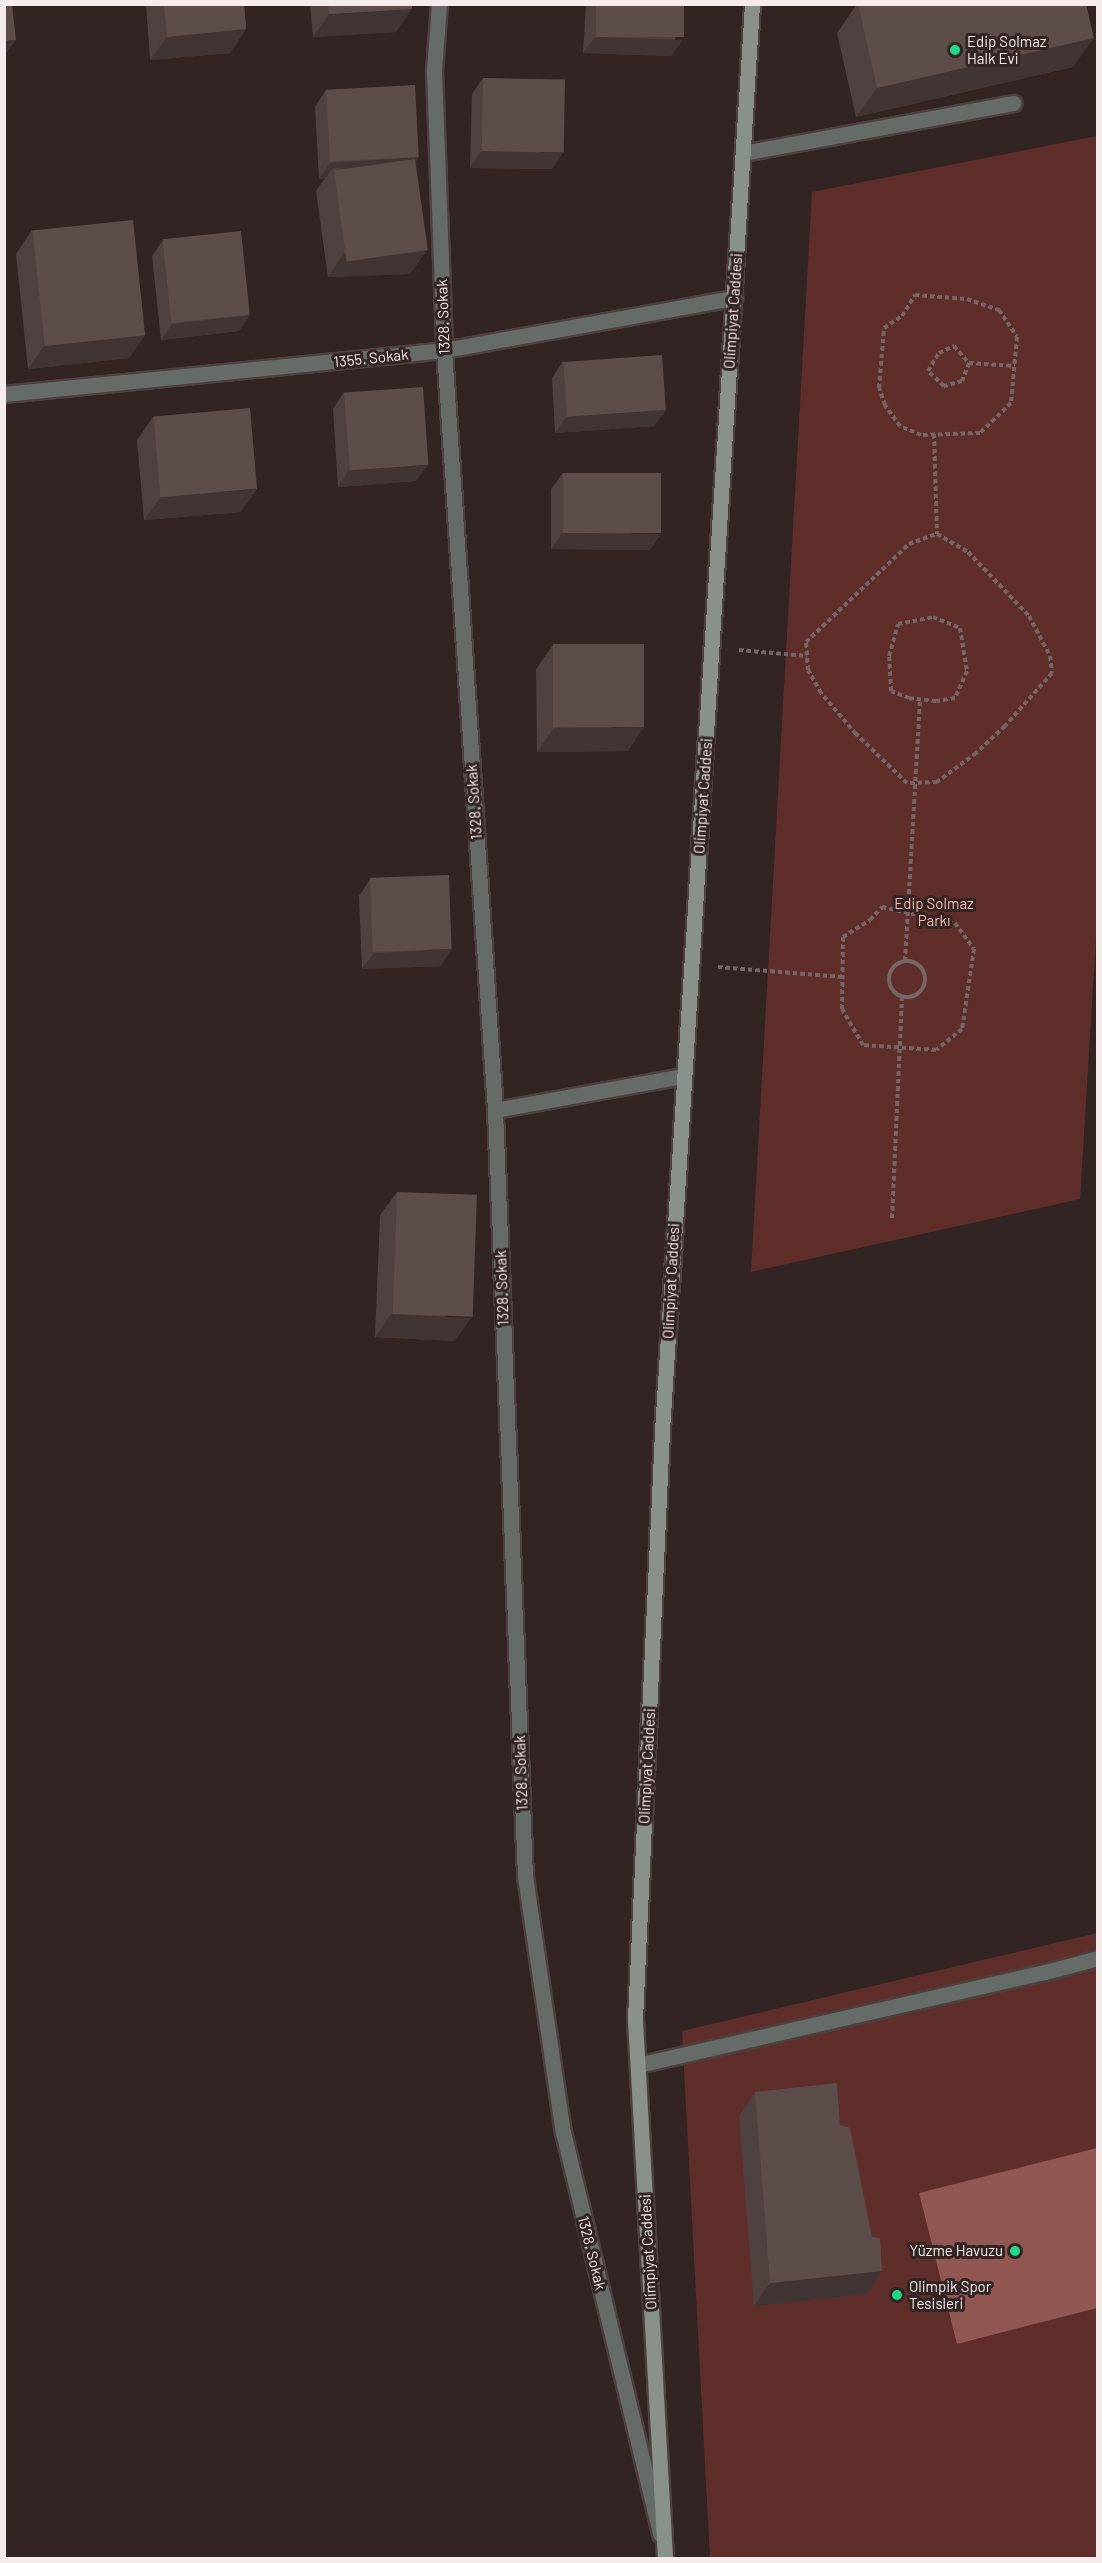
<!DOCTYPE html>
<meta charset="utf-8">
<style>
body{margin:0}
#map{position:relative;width:1102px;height:2563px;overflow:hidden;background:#322422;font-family:Barlow,sans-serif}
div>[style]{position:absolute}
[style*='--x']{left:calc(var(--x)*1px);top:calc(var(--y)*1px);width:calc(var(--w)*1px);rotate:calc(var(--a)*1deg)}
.green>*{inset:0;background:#5f2e2b}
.water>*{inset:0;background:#905753}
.path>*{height:4px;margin-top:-2px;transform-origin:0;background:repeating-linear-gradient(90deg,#736665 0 4.5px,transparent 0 7.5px)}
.path>.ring{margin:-2px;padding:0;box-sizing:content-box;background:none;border:4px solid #736665;border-radius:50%}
.roads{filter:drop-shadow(2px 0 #4d403e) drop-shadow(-2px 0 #4d403e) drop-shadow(0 2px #4d403e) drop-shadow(0 -2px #4d403e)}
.lane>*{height:15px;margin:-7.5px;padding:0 7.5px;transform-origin:7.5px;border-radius:7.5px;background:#656c67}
.street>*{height:15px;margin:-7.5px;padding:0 7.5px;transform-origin:7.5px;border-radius:7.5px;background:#656c67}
.secondary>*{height:15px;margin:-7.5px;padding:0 7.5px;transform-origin:7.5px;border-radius:7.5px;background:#88928b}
.wall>*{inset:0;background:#4f4140}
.shaded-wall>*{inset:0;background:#403534}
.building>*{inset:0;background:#5c4c4a;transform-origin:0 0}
.dots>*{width:16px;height:16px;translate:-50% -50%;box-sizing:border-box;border:3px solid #322422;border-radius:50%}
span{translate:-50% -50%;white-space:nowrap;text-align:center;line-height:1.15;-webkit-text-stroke:6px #322422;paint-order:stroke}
.poi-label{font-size:15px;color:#f5ebea}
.left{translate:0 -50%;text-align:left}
.right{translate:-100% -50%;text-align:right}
.street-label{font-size:15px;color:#f5ebea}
.park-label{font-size:15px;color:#feb6b0}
.frame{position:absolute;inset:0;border:6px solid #f5ebea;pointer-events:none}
</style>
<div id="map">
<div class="green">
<div style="clip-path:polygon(1097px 136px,1098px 906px,1080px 1199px,751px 1272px,812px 192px)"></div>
<div style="clip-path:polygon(1097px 1933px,1097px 2558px,710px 2558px,682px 2031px)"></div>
</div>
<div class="water">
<div style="clip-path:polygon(1097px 2148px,1097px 2308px,957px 2344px,919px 2193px)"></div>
</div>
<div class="path">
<div style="--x:915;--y:295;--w:52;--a:4.4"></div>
<div style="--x:967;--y:299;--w:34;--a:19"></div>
<div style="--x:999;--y:310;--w:32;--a:56"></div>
<div style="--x:1017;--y:337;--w:66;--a:95.2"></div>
<div style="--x:1011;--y:403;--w:43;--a:135.9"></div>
<div style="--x:980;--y:433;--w:59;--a:178.1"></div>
<div style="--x:921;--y:435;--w:23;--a:-157"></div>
<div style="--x:900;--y:426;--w:26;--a:-126"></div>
<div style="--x:885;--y:405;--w:18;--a:-109"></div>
<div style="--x:879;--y:388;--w:60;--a:-85.2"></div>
<div style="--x:884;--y:328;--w:22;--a:-34"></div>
<div style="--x:902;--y:316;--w:25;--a:-58"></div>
<div style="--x:954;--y:346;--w:23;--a:49"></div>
<div style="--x:969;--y:363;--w:19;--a:111"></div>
<div style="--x:962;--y:381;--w:19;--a:164"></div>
<div style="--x:944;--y:386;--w:22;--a:-137"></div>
<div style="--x:928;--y:371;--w:21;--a:-59"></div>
<div style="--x:939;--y:353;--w:17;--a:-25"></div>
<div style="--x:969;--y:363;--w:46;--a:3.7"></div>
<div style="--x:934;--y:434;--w:100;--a:88.3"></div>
<div style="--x:937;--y:534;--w:36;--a:30"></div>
<div style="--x:968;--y:552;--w:88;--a:46.4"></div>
<div style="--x:1029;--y:616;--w:45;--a:62.3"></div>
<div style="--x:1050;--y:656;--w:17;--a:83"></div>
<div style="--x:1052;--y:673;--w:71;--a:131.6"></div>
<div style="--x:1005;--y:726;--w:40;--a:137"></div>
<div style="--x:976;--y:753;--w:49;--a:143.4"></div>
<div style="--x:937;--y:782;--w:30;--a:178"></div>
<div style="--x:907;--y:783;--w:71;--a:-136.1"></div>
<div style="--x:856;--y:734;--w:54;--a:-130.5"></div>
<div style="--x:821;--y:693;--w:26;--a:-119"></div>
<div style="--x:808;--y:670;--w:28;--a:-94"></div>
<div style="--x:806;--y:642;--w:142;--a:-43.6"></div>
<div style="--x:909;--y:544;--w:30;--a:-20"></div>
<div style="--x:933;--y:617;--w:29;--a:22"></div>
<div style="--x:960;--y:628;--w:44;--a:80.8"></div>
<div style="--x:967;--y:671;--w:30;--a:114"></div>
<div style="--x:955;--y:698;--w:19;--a:171"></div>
<div style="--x:936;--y:701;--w:27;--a:-174"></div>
<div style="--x:909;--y:698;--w:19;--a:-159"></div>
<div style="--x:891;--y:691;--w:35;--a:-93"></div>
<div style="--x:889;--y:656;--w:33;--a:-74"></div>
<div style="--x:898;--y:624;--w:36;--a:-11"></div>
<div style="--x:739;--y:650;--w:68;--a:5"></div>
<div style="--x:882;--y:907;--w:75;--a:12.4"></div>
<div style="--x:955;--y:923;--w:32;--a:54"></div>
<div style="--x:974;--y:949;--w:81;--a:98.5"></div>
<div style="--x:962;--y:1029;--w:33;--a:141"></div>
<div style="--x:936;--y:1050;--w:73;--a:-176.1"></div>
<div style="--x:863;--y:1045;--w:42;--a:-120.3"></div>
<div style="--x:842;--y:1009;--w:72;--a:-89.2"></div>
<div style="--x:843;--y:937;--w:32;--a:-32"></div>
<div style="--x:870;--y:920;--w:18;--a:-47"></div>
<div style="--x:905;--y:961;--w:262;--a:-86.7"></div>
<div class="ring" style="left:889px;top:961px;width:32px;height:32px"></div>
<div style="--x:718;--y:967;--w:125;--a:4.6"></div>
<div style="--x:892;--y:1218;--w:220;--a:-87.4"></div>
</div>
<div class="roads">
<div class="lane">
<div style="--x:743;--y:153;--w:275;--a:-10.5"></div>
<div style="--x:495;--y:1110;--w:191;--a:-10.3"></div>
<div style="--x:638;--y:2065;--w:417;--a:-12.9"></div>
<div style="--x:1045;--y:1972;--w:55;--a:-14.8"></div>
</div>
<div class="street">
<div style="--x:439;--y:4;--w:67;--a:94.3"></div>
<div style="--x:434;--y:71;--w:279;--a:87.9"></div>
<div style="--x:444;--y:350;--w:762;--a:86.16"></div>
<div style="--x:495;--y:1110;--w:767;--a:87.76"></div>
<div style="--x:525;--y:1876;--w:259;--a:81.6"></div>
<div style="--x:563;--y:2132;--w:414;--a:76.4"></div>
<div style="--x:4;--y:394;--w:442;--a:-5.7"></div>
<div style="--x:444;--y:350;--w:295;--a:-10.2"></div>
</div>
<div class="secondary">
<div style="--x:665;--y:2558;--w:540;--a:-93.19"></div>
<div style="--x:635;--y:2019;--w:589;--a:-87.37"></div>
<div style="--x:662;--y:1431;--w:1430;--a:-86.39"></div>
</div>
</div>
<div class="wall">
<div style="clip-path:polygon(146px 4px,244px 4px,246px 29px,230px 53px,150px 60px)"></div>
<div style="clip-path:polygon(310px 4px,412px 4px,396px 32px,313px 37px)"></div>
<div style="clip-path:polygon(586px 4px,684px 4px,671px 56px,583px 53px)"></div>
<div style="clip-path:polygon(857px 4px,1086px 4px,1073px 67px,856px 117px,837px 33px)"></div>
<div style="clip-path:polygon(483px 78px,552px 169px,470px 168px,472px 94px)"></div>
<div style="clip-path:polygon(326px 90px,419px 157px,415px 163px,427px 250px,410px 274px,328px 277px,316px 191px,325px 178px,319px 179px,315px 107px)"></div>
<div style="clip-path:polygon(32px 230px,145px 335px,129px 358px,28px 369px,16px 254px)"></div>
<div style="clip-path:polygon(163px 240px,250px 315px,239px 331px,161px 340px,152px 256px)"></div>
<div style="clip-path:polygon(563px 361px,666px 410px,654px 426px,555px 433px,552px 378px)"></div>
<div style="clip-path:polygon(344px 392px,416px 481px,338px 487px,333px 409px)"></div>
<div style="clip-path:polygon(153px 417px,241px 512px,144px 520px,137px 440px)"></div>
<div style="clip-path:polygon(563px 473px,650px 550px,551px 549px,551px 489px)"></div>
<div style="clip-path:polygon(553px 645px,628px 751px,537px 752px,536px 669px)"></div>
<div style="clip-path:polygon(370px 879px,441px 966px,362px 969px,359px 896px)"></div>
<div style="clip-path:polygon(397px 1192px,455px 1341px,375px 1337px,380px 1215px)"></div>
<div style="clip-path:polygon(755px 2092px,840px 2125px,866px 2294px,754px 2306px,739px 2116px)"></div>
</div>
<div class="shaded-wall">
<div style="clip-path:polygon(412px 9px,396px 32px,313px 37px,329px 14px)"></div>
<div style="clip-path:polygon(246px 29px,230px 53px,150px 60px,167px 37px)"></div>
<div style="clip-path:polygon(595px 37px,683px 40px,671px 56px,583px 53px)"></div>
<div style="clip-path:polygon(1094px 38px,1073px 67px,856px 117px,877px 88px)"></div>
<div style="clip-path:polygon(16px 40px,4px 56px,4px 41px)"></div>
<div style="clip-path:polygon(481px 151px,563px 153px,552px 169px,470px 168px)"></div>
<div style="clip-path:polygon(419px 157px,408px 173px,333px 168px,325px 178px,319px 179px,330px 163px)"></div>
<div style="clip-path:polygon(427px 250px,410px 274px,328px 277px,344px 253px)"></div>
<div style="clip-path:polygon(250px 315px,239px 331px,161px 340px,172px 324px)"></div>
<div style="clip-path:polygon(145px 335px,129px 358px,28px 369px,44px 346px)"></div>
<div style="clip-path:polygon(666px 410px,654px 426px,555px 433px,567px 416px)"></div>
<div style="clip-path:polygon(428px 465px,416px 481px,338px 487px,349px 470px)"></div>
<div style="clip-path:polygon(257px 489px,241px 512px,144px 520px,161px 497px)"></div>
<div style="clip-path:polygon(562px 533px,661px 534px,650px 550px,551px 549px)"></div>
<div style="clip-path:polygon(644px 727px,628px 751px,537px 752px,554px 728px)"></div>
<div style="clip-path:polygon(452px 949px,441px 966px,362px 969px,374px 953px)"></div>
<div style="clip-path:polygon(391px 1314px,471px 1318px,455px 1341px,375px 1337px)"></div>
<div style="clip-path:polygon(882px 2271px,866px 2294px,754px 2306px,770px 2283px)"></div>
</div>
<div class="building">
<div style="clip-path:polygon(4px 4px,12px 4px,16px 40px,4px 41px)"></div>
<div style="clip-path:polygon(164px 4px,244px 4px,246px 29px,167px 37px)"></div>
<div style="clip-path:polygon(328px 4px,412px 4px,412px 9px,329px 14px)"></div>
<div style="left:596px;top:4px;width:88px;height:33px"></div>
<div style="clip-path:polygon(858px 4px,1086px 4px,1094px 38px,877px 88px)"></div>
<div style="left:483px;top:78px;width:82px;height:73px;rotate:1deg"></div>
<div style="left:415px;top:85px;width:72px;height:89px;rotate:87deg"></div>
<div style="left:415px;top:159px;width:92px;height:82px;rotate:82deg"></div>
<div style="left:133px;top:220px;width:116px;height:101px;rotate:84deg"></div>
<div style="left:241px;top:231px;width:84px;height:79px;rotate:84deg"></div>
<div style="left:662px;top:355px;width:55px;height:99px;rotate:86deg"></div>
<div style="left:423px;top:387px;width:78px;height:79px;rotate:86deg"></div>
<div style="left:250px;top:408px;width:81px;height:97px;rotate:85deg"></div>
<div style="left:563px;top:473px;width:98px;height:60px"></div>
<div style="left:644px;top:644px;width:83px;height:91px;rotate:90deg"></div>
<div style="left:449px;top:875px;width:74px;height:79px;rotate:88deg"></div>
<div style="left:397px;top:1192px;width:80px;height:122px;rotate:2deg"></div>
<div style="clip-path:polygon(837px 2083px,840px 2125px,850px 2128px,872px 2237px,880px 2238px,882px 2271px,770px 2283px,755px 2092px)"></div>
</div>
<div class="dots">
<div style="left:955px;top:50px;background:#21d887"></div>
<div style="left:1015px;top:2251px;background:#21d887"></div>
<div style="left:897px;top:2295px;background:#21d887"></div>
</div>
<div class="poi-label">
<span class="left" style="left:967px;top:50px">Edip Solmaz<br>Halk Evi</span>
<span class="right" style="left:1003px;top:2251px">Yüzme Havuzu</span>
<span class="left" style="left:909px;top:2295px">Olimpik Spor<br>Tesisleri</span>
</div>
<div class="street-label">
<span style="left:733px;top:311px;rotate:-86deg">Olimpiyat Caddesi</span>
<span style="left:443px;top:317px;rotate:-92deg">1328. Sokak</span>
<span style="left:371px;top:358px;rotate:-6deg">1355. Sokak</span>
<span style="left:703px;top:796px;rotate:-86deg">Olimpiyat Caddesi</span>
<span style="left:474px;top:802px;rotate:-94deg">1328. Sokak</span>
<span style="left:671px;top:1281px;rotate:-87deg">Olimpiyat Caddesi</span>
<span style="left:502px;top:1288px;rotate:-92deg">1328. Sokak</span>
<span style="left:647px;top:1766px;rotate:-87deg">Olimpiyat Caddesi</span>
<span style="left:521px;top:1773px;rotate:-92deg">1328. Sokak</span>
<span style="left:648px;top:2252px;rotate:-93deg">Olimpiyat Caddesi</span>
<span style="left:592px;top:2253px;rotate:76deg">1328. Sokak</span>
</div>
<div class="park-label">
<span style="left:934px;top:912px">Edip Solmaz<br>Parkı</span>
</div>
<div class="frame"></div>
</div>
